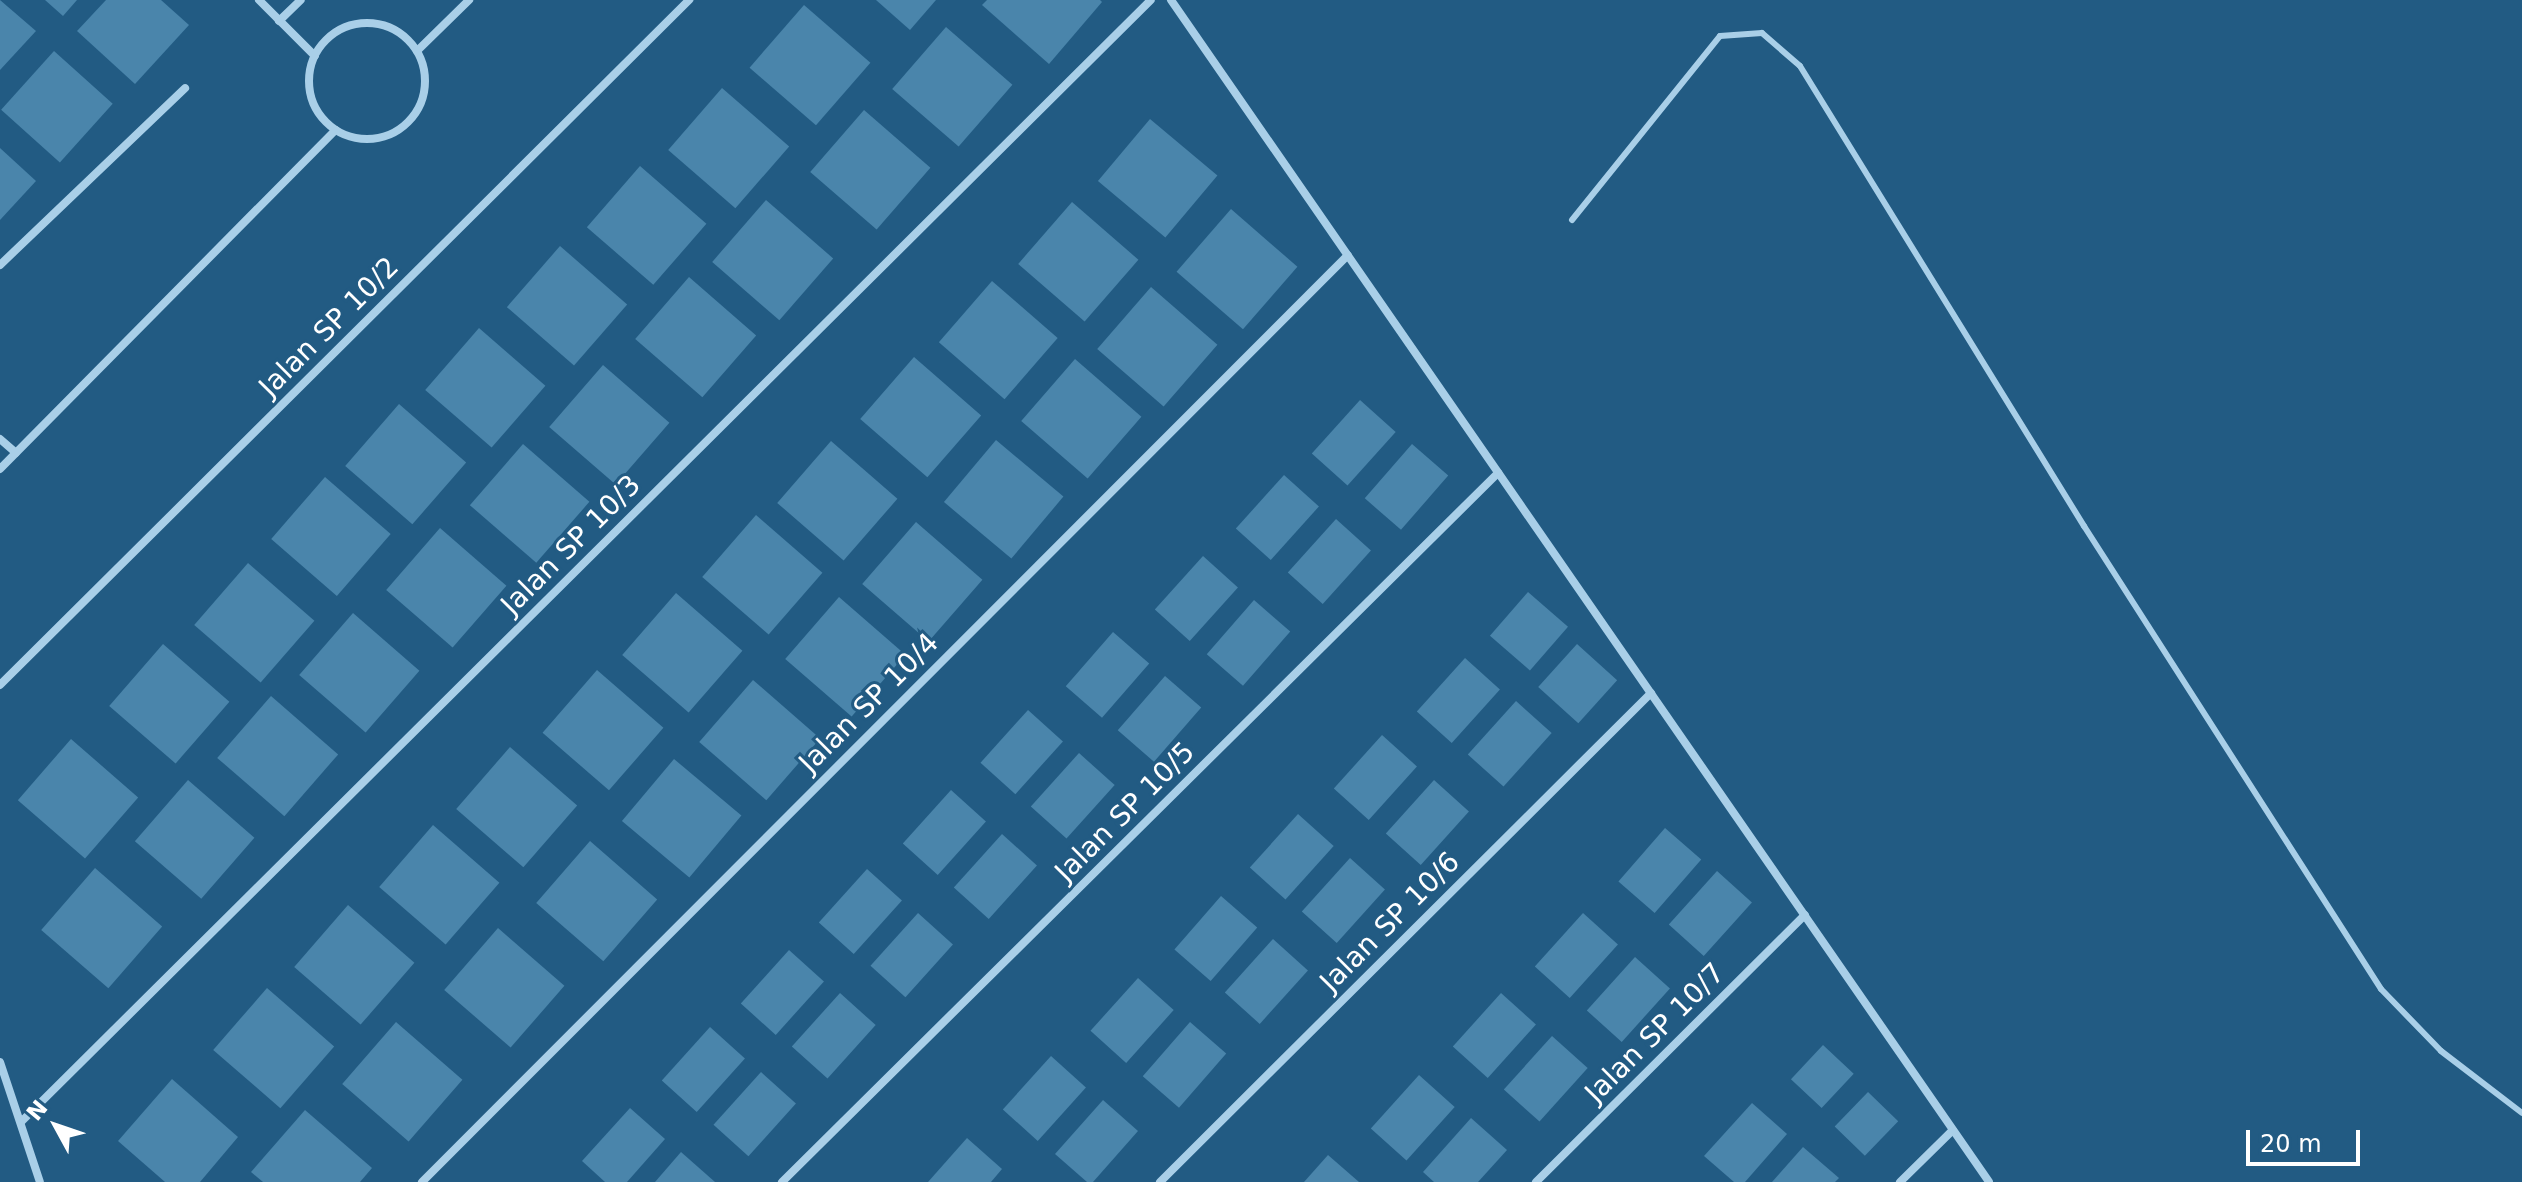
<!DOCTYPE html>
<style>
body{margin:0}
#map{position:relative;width:2522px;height:1182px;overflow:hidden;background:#225b83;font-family:"DejaVu Sans",sans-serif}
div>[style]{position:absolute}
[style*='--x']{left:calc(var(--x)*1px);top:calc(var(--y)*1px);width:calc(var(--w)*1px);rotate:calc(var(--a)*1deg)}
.building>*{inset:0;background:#4a85ab;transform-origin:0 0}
.lane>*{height:6px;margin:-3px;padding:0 3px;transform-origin:3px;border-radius:3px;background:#a9cfe8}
.street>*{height:8px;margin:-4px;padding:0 4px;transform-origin:4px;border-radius:4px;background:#a9cfe8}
.street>.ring{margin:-4px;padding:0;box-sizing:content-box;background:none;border:8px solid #a9cfe8;border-radius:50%}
span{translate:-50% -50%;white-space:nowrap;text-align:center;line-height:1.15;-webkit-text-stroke:6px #225b83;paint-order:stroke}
.street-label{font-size:28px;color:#fff}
.north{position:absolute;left:16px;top:1086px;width:80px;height:80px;-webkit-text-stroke:6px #225b83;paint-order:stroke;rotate:310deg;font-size:22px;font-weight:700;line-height:32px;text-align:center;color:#fff}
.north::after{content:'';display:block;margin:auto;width:28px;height:36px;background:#fff;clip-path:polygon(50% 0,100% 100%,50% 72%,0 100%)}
.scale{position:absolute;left:2246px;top:1130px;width:114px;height:36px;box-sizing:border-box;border:4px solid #fff;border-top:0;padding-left:10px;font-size:24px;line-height:28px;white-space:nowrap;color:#fff;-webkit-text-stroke:6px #225b83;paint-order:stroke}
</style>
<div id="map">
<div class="building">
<div style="clip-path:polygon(0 0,36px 31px,0 70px)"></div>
<div style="clip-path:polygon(45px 0,77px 0,63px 16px)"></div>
<div style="clip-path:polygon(106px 0,161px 0,189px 25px,135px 84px,77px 31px)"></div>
<div style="clip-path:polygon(876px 0,936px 0,910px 30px)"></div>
<div style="clip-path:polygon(987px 0,1100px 0,1102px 2px,1049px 64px,982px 5px)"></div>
<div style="left:804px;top:5px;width:88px;height:83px;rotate:41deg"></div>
<div style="left:946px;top:27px;width:88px;height:82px;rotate:41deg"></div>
<div style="left:54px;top:51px;width:79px;height:79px;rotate:42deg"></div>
<div style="left:722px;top:88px;width:89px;height:82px;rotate:41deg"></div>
<div style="left:864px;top:110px;width:88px;height:82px;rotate:41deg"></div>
<div style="left:1150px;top:119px;width:88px;height:81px;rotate:40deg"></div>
<div style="clip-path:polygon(0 148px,36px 181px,0 220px)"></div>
<div style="left:640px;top:166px;width:88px;height:81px;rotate:41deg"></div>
<div style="left:766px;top:200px;width:89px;height:82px;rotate:41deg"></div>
<div style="left:1072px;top:202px;width:88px;height:82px;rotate:41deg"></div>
<div style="left:1231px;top:209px;width:88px;height:83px;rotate:41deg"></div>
<div style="left:560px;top:246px;width:89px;height:81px;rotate:41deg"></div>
<div style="left:689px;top:277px;width:89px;height:82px;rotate:41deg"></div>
<div style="left:992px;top:281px;width:87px;height:81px;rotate:41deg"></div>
<div style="left:1151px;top:287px;width:88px;height:82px;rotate:41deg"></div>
<div style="left:479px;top:328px;width:88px;height:82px;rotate:41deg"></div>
<div style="left:914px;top:357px;width:89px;height:82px;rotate:41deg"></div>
<div style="left:1075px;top:359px;width:88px;height:82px;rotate:41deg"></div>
<div style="left:603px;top:365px;width:88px;height:82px;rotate:41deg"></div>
<div style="left:1360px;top:400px;width:48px;height:72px;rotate:42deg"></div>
<div style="left:399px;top:404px;width:89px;height:82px;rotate:41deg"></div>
<div style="left:996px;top:440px;width:88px;height:81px;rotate:40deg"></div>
<div style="left:831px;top:441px;width:88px;height:82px;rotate:41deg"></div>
<div style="left:523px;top:444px;width:88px;height:81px;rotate:41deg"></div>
<div style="left:1412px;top:444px;width:48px;height:72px;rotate:41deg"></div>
<div style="left:1284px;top:475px;width:47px;height:72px;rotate:42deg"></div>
<div style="left:325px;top:477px;width:87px;height:82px;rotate:41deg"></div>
<div style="left:756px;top:515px;width:88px;height:82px;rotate:41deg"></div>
<div style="left:1336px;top:519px;width:47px;height:72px;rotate:42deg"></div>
<div style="left:916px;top:522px;width:88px;height:82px;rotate:41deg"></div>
<div style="left:440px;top:528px;width:88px;height:82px;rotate:41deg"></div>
<div style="left:1203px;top:556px;width:47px;height:72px;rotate:42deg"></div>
<div style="left:248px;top:563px;width:88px;height:82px;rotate:41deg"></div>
<div style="left:1528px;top:592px;width:53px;height:58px;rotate:41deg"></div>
<div style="left:676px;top:593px;width:88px;height:82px;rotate:41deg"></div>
<div style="left:839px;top:597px;width:88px;height:82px;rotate:41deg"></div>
<div style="left:1254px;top:600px;width:48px;height:72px;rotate:41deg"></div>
<div style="left:353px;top:613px;width:88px;height:82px;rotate:41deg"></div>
<div style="left:1113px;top:632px;width:48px;height:72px;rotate:41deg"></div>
<div style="left:163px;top:644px;width:88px;height:82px;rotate:41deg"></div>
<div style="left:1577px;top:644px;width:54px;height:58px;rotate:42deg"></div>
<div style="left:1465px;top:658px;width:47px;height:72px;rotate:42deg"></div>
<div style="left:597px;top:670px;width:88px;height:83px;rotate:41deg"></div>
<div style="left:1165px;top:676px;width:48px;height:72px;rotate:41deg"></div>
<div style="left:753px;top:680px;width:89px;height:82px;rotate:41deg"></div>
<div style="left:271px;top:696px;width:89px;height:82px;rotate:41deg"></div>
<div style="left:1516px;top:701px;width:48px;height:72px;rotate:42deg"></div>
<div style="left:1028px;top:710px;width:47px;height:71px;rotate:42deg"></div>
<div style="left:1382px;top:735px;width:47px;height:72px;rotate:42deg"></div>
<div style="left:71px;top:739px;width:89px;height:81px;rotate:41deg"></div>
<div style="left:510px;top:747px;width:89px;height:82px;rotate:41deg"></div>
<div style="left:1079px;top:753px;width:48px;height:72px;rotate:42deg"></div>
<div style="left:674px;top:759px;width:88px;height:81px;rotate:40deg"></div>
<div style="left:188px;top:780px;width:88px;height:81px;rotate:41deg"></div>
<div style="left:1434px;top:780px;width:47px;height:72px;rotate:42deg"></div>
<div style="left:951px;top:790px;width:47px;height:72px;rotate:42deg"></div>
<div style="left:1298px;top:814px;width:48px;height:72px;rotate:42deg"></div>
<div style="left:433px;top:825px;width:88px;height:82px;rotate:41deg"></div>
<div style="left:1665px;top:828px;width:48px;height:71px;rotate:41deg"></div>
<div style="left:1002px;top:834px;width:47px;height:72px;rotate:42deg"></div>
<div style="left:590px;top:841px;width:89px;height:82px;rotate:41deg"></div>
<div style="left:1350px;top:858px;width:47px;height:72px;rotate:42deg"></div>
<div style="left:95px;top:868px;width:89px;height:82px;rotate:41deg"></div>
<div style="left:867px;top:869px;width:47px;height:72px;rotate:42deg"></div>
<div style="left:1717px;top:871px;width:47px;height:72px;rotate:42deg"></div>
<div style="left:1221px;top:896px;width:48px;height:71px;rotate:41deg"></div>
<div style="left:348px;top:905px;width:88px;height:82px;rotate:41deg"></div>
<div style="left:918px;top:913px;width:47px;height:71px;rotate:42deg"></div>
<div style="left:1583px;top:913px;width:47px;height:72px;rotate:42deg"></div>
<div style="left:498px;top:928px;width:88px;height:82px;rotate:41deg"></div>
<div style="left:1273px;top:939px;width:47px;height:72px;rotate:42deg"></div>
<div style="left:789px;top:950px;width:47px;height:72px;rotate:42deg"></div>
<div style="left:1635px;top:957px;width:47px;height:72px;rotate:42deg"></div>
<div style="left:1138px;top:978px;width:48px;height:71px;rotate:42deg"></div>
<div style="left:267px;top:988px;width:89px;height:82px;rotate:41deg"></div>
<div style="left:840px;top:993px;width:48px;height:72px;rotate:42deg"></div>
<div style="left:1501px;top:993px;width:47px;height:72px;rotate:42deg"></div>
<div style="left:396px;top:1022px;width:88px;height:82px;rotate:41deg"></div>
<div style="left:1190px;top:1022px;width:48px;height:72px;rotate:41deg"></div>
<div style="left:710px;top:1027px;width:47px;height:72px;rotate:42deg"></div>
<div style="left:1552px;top:1036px;width:48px;height:72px;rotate:42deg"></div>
<div style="left:1823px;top:1045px;width:42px;height:47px;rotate:43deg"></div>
<div style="left:1051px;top:1056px;width:47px;height:72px;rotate:42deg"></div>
<div style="left:761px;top:1072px;width:47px;height:71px;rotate:42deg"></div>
<div style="left:1419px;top:1075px;width:48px;height:72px;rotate:42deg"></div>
<div style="clip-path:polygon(172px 1079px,238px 1137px,200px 1182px,165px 1182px,118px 1141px)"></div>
<div style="left:1868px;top:1092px;width:42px;height:48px;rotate:44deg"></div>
<div style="clip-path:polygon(1103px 1100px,1138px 1131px,1093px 1182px,1087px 1182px,1055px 1154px)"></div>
<div style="clip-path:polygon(1752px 1103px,1787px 1134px,1745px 1182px,1734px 1182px,1704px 1156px)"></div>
<div style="clip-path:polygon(630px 1108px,665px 1139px,627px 1182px,605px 1182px,582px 1161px)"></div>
<div style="clip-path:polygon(305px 1110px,372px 1168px,360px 1182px,263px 1182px,251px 1172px)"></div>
<div style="clip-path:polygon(1471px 1118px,1507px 1150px,1478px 1182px,1434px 1182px,1423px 1172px)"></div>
<div style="clip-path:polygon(967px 1138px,1002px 1169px,991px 1182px,928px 1182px)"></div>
<div style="clip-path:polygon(1803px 1147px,1839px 1178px,1835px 1182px,1772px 1182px)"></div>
<div style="clip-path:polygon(681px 1152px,715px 1182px,655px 1182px)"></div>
<div style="clip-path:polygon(1328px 1155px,1359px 1182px,1304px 1182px)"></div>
</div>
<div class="lane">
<div style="--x:1572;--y:220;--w:236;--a:-51.2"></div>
<div style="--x:1720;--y:36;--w:42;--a:-4.1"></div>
<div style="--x:1762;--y:33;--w:50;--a:41"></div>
<div style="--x:1800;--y:66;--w:541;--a:58.31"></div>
<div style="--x:2084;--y:526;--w:550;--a:57.32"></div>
<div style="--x:2381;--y:989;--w:86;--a:45.9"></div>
<div style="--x:2441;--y:1051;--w:102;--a:37.4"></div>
</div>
<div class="street">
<div style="--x:259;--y:0;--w:79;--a:45"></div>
<div style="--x:1171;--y:0;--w:1437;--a:55.31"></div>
<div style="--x:279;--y:21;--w:30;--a:-44"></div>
<div class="ring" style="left:309px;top:23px;width:108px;height:108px"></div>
<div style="--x:417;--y:51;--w:73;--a:-44.4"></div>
<div style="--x:0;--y:265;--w:256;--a:-43.7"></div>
<div style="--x:0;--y:439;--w:21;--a:41"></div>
<div style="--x:0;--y:469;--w:477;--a:-45.3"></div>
<div style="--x:0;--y:685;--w:972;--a:-44.83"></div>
<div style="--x:0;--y:1062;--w:126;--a:71.6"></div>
<div style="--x:21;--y:1122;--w:1592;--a:-44.8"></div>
<div style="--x:422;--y:1182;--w:1310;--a:-45.03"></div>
<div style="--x:782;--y:1182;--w:1008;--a:-44.72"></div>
<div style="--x:1160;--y:1182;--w:693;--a:-44.88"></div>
<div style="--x:1536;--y:1182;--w:379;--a:-44.8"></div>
<div style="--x:1900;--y:1182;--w:74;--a:-44.5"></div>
</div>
<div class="street-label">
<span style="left:329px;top:327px;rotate:-45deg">Jalan SP 10/2</span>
<span style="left:571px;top:545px;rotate:-45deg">Jalan SP 10/3</span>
<span style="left:869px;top:703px;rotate:-45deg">Jalan SP 10/4</span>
<span style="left:1125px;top:812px;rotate:-45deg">Jalan SP 10/5</span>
<span style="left:1390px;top:922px;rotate:-45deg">Jalan SP 10/6</span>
<span style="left:1655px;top:1033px;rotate:-45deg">Jalan SP 10/7</span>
</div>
<div class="north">N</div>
<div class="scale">20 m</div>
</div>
